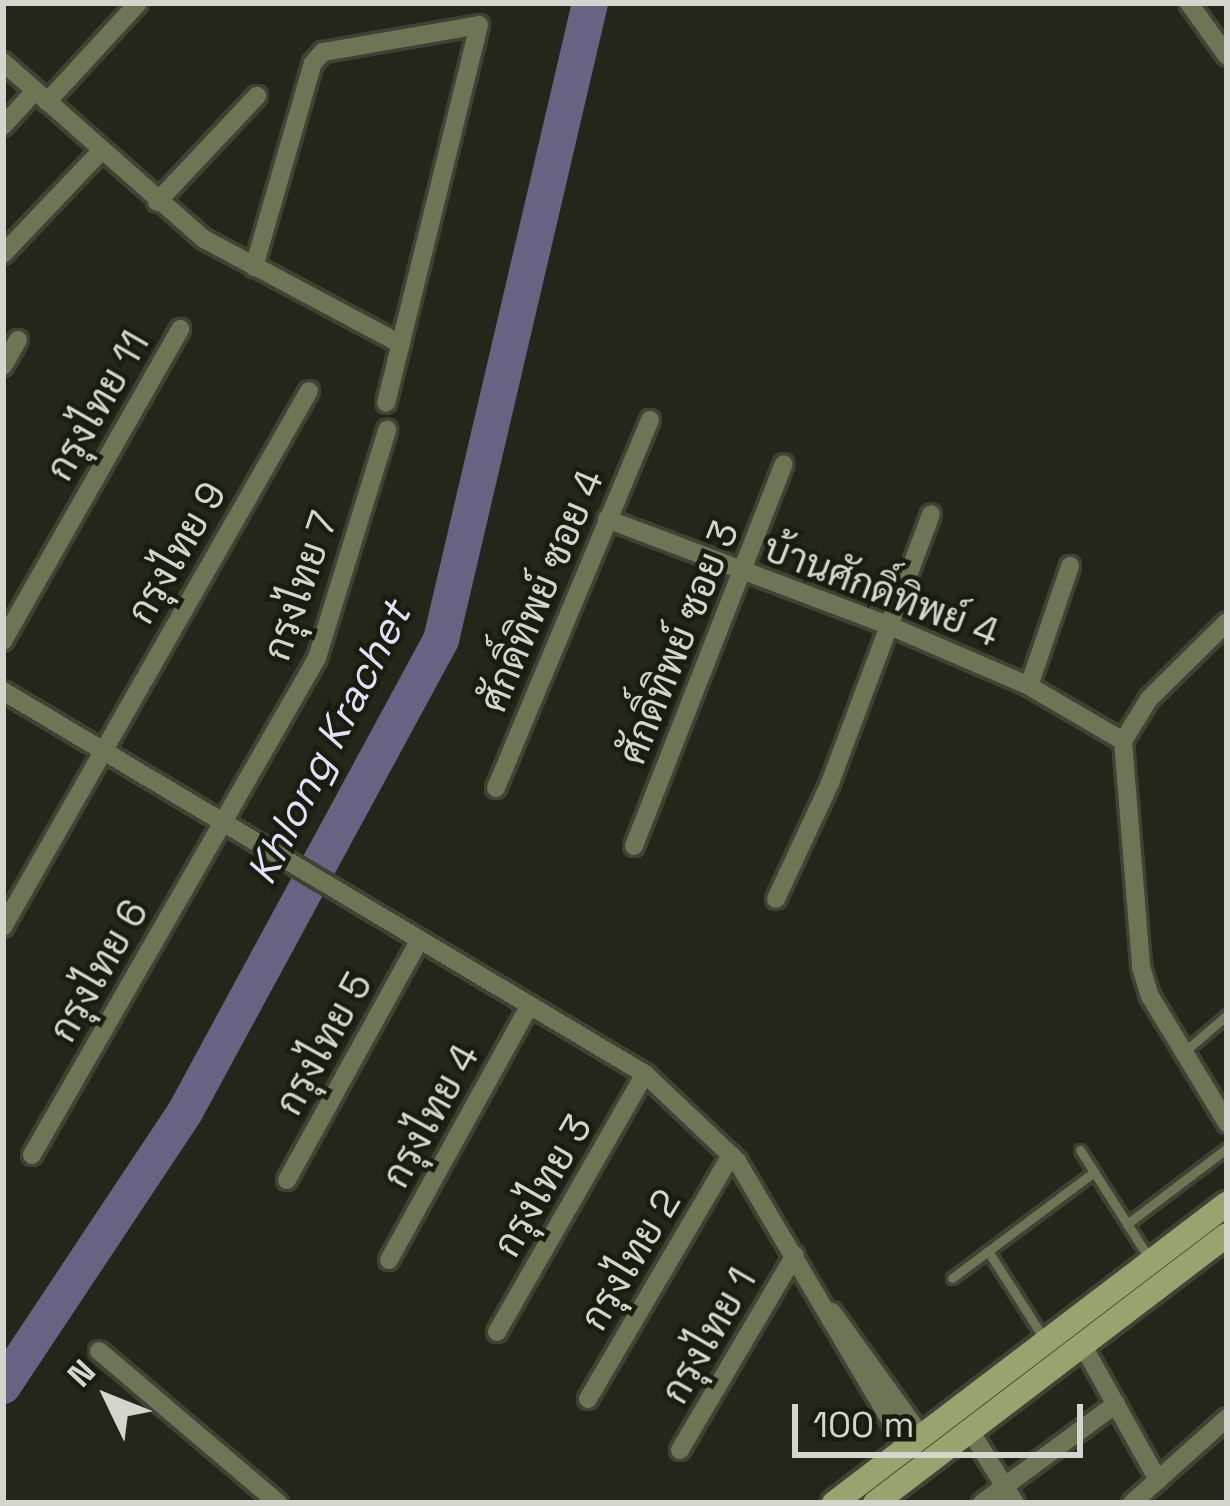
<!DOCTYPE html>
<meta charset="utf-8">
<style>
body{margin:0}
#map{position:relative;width:1230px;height:1506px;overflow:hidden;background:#232618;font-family:"Space Grotesk",Sarabun,sans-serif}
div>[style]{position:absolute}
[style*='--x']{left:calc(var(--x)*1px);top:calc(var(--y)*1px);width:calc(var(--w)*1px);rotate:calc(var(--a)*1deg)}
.river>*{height:36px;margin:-18px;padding:0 18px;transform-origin:18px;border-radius:18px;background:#686283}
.roads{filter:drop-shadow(3px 0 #3f4235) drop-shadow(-3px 0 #3f4235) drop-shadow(0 3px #3f4235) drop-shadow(0 -3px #3f4235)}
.lane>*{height:9px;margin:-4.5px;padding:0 4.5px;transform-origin:4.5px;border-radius:4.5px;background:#6d7554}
.street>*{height:18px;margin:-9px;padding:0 9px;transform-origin:9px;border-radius:9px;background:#6d7554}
.secondary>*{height:24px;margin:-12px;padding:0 12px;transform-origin:12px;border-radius:12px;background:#97a46d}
span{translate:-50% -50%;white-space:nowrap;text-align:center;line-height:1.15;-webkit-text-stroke:9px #191d0f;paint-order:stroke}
.street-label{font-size:39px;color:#d4d6cd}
.water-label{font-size:42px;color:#e5e0f8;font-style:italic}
.frame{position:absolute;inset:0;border:6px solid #d4d6cd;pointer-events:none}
.north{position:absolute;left:48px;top:1338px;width:120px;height:120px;-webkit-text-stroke:9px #191d0f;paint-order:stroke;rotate:313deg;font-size:33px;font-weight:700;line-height:48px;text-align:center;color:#d4d6cd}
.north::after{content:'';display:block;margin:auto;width:42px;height:54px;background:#d4d6cd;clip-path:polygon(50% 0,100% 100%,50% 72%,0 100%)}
.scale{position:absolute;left:792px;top:1404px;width:291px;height:54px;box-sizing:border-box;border:6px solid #d4d6cd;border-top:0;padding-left:15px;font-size:36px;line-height:42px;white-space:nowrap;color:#d4d6cd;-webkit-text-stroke:9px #191d0f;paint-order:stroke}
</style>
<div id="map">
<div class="river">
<div style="--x:3;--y:1386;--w:329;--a:-56.4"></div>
<div style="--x:185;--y:1112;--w:537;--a:-61.53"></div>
<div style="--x:441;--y:640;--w:654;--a:-76.83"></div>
</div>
<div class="roads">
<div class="lane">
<div style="--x:1184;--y:1052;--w:57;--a:-40.7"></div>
<div style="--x:1080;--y:1150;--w:132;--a:57.4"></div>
<div style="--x:1127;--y:1224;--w:126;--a:-37.2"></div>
<div style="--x:988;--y:1251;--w:102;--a:57.4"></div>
<div style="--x:952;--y:1278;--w:177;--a:-36.7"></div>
</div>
<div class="street">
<div style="--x:1189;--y:3;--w:65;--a:54.4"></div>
<div style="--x:3;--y:62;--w:268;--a:41.4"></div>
<div style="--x:204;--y:239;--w:221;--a:28.1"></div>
<div style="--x:47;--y:102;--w:134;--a:-47.4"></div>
<div style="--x:3;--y:126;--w:47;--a:-47.6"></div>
<div style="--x:157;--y:202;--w:146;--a:-46.7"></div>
<div style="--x:3;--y:254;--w:141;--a:-46.4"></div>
<div style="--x:254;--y:267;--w:212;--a:-73.9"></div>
<div style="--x:313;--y:63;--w:15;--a:-48"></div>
<div style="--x:323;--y:52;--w:158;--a:-9.8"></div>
<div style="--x:479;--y:25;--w:389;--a:103.8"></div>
<div style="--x:3;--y:366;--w:30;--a:-60"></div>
<div style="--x:607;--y:519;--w:303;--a:20.7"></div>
<div style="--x:890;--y:626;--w:151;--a:23.3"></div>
<div style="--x:1029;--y:686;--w:109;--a:30.3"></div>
<div style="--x:1227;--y:622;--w:110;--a:135.4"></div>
<div style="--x:1149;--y:699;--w:49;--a:121.8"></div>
<div style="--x:1123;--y:741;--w:227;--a:85.4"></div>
<div style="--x:1141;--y:967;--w:30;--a:73"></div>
<div style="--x:1150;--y:996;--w:149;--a:58.8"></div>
<div style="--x:3;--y:641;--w:359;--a:-60.4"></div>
<div style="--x:1029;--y:686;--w:127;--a:-71.1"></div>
<div style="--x:3;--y:691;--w:748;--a:30.82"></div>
<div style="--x:645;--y:1074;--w:127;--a:43.4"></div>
<div style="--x:737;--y:1161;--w:330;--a:59.4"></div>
<div style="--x:496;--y:788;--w:399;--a:-67.3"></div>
<div style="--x:634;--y:846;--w:410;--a:-68.6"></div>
<div style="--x:776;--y:899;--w:128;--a:-65"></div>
<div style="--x:830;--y:783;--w:287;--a:-69.4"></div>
<div style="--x:3;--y:927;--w:617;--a:-60.28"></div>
<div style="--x:32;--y:1155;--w:573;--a:-60.17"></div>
<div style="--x:317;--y:658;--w:239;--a:-72.9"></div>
<div style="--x:287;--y:1180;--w:273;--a:-61.1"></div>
<div style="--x:389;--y:1260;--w:291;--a:-61.1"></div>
<div style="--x:832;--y:1312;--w:150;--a:54.2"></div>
<div style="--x:497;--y:1332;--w:297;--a:-60.2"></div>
<div style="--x:1082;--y:1344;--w:156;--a:60.8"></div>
<div style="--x:99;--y:1351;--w:235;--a:40.3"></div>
<div style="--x:588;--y:1399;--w:283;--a:-59.6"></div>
<div style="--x:969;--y:1429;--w:87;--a:58.1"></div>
<div style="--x:680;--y:1450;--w:226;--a:-59.5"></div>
<div style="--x:982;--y:1503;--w:167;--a:-36.5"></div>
<div style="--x:1132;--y:1503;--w:127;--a:-41.8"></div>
</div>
<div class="secondary">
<div style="--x:834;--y:1503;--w:494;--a:-37.3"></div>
<div style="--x:875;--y:1503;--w:442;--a:-37.3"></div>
</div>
</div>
<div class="street-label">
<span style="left:98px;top:406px;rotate:-60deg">กรุงไทย 11</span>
<span style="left:177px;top:553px;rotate:-60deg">กรุงไทย 9</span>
<span style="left:301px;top:586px;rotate:-71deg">กรุงไทย 7</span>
<span style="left:542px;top:591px;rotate:-67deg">ศักดิ์ทิพย์ ซอย 4</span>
<span style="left:881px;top:591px;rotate:21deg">บ้านศักดิ์ทิพย์ 4</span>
<span style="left:679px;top:643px;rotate:-68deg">ศักดิ์ทิพย์ ซอย 3</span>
<span style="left:99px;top:971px;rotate:-60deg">กรุงไทย 6</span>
<span style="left:324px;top:1044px;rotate:-61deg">กรุงไทย 5</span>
<span style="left:431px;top:1116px;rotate:-61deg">กรุงไทย 4</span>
<span style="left:543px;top:1186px;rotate:-60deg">กรุงไทย 3</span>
<span style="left:631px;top:1260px;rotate:-59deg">กรุงไทย 2</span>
<span style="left:709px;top:1336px;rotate:-60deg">กรุงไทย 1</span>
</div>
<div class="water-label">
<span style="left:329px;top:743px;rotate:-63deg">Khlong Krachet</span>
</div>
<div class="frame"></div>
<div class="north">N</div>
<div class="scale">100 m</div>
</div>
